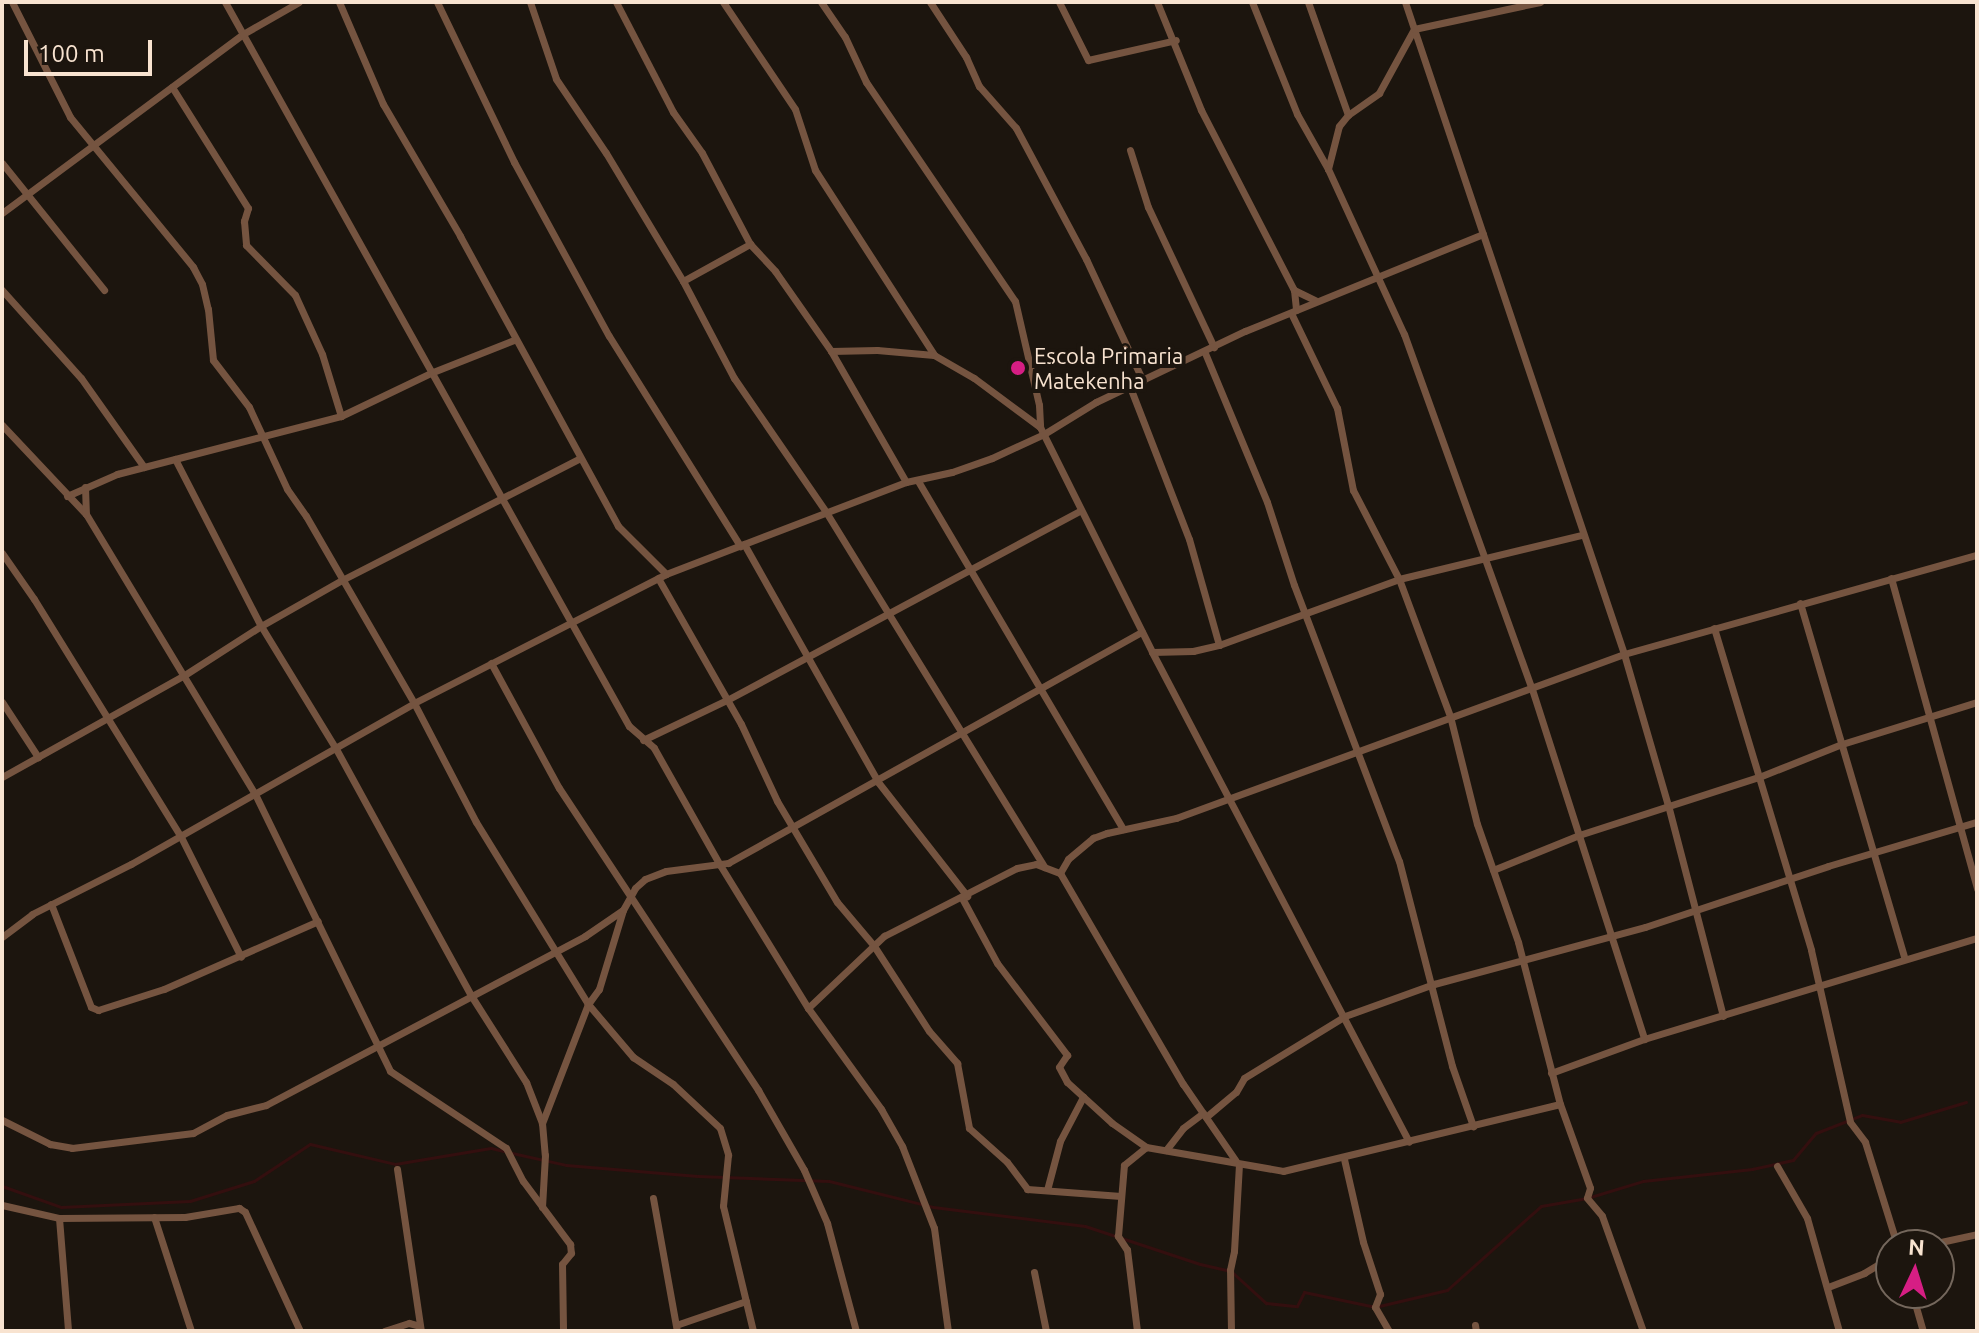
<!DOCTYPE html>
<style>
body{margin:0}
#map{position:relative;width:1979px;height:1333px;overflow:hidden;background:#1c150e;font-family:Ubuntu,sans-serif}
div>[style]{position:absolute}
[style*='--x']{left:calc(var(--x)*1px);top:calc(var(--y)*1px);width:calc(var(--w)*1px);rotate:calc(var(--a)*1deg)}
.stream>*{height:3px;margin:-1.5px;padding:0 1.5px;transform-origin:1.5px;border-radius:1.5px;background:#340f0f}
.minor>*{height:7px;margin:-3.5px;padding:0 3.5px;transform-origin:3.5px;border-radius:3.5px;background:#755440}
.dots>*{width:22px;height:22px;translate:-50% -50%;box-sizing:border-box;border:4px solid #1c150e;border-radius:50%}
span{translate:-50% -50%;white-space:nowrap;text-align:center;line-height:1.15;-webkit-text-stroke:8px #1c150e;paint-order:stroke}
.poi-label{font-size:22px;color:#f8e3d0}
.left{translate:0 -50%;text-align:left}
.frame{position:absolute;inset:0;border:4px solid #f8e3d0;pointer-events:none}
.north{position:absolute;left:1875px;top:1229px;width:80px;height:80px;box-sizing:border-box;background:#1c150e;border:2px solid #74675c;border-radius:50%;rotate:4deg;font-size:22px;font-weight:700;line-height:32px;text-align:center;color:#f8e3d0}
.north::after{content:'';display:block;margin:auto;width:28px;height:36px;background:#d61e84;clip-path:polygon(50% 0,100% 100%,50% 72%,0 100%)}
.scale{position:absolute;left:24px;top:40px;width:128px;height:36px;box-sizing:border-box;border:4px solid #f8e3d0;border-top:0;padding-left:10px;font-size:24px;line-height:28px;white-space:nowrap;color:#f8e3d0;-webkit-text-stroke:6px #1c150e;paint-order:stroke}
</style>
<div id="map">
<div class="stream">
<div style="--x:512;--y:1153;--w:55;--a:12.5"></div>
<div style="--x:566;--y:1165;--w:132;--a:4.8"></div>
<div style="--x:698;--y:1176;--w:131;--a:2.2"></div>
<div style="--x:829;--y:1181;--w:107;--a:14"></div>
<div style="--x:933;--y:1207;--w:153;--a:7.1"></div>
<div style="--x:1085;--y:1226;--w:121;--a:18.3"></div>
<div style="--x:1200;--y:1264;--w:28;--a:13"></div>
<div style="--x:2;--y:1186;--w:63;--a:19.6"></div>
<div style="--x:61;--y:1207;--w:129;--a:-2.7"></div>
<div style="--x:190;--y:1201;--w:67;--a:-17.4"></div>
<div style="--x:254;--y:1181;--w:67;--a:-33.5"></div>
<div style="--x:310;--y:1144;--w:87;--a:13.2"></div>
<div style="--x:395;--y:1164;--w:97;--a:-9.5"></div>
<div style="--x:491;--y:1148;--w:13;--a:13"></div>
<div style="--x:1233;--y:1273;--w:45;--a:42.3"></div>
<div style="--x:1266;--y:1303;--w:31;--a:6"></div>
<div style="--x:1297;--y:1306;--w:16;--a:-63"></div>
<div style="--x:1304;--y:1292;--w:73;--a:11.9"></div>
<div style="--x:1375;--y:1307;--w:74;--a:-13.3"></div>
<div style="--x:1447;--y:1290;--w:126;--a:-41.8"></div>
<div style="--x:1541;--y:1206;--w:47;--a:-9.9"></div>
<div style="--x:1587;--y:1198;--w:59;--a:-16.9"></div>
<div style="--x:1643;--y:1181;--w:110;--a:-6.3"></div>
<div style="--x:1752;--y:1169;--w:42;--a:-12.4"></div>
<div style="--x:1793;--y:1160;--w:35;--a:-50"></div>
<div style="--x:1816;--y:1133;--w:49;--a:-21.4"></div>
<div style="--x:1862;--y:1115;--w:39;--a:10"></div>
<div style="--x:1900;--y:1122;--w:69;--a:-16.9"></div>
</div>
<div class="minor">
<div style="--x:12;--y:2;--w:129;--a:63.2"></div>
<div style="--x:70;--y:117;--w:194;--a:50.6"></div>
<div style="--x:193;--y:267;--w:19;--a:62"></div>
<div style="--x:202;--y:284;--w:26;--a:77"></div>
<div style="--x:208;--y:309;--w:51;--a:84.4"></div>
<div style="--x:213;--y:360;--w:59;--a:52.5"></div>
<div style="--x:249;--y:407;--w:90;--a:65.1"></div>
<div style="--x:287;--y:489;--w:33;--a:55"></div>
<div style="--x:306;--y:516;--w:216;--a:60"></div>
<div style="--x:414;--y:703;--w:134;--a:62.5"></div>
<div style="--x:476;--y:822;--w:214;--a:58.4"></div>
<div style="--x:588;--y:1004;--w:128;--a:111.1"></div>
<div style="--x:225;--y:2;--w:829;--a:60.84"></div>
<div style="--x:629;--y:726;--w:33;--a:41"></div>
<div style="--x:654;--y:748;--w:134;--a:60.6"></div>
<div style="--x:720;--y:865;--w:168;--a:58.4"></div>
<div style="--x:808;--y:1008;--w:125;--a:54.1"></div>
<div style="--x:881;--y:1109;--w:43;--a:60.4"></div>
<div style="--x:902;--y:1146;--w:88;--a:68.7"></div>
<div style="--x:934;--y:1228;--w:104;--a:82.3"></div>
<div style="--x:339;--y:2;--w:111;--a:66.7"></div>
<div style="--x:383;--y:104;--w:153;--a:59.7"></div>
<div style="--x:460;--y:236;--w:330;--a:61.4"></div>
<div style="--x:618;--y:526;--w:68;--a:45"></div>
<div style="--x:437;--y:2;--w:178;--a:64.3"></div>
<div style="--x:514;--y:162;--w:198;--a:61.4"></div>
<div style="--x:609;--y:336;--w:248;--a:58"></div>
<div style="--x:530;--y:2;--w:81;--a:71.3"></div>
<div style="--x:556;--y:79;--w:89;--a:56"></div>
<div style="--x:606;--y:153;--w:149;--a:59"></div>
<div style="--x:683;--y:281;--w:110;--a:62.3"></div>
<div style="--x:734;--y:378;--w:163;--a:55.5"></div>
<div style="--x:826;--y:512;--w:417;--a:58.4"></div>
<div style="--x:616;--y:2;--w:124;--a:62.6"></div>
<div style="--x:673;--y:112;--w:50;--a:54.7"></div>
<div style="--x:702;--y:153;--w:103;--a:62.2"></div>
<div style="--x:750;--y:244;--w:37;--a:47"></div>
<div style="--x:775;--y:271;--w:98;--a:55"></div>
<div style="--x:831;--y:351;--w:151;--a:60.2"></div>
<div style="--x:723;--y:2;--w:129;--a:56.1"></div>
<div style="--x:795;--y:109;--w:64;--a:71.8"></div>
<div style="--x:815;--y:170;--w:220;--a:57.2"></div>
<div style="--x:821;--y:2;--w:42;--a:55.6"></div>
<div style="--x:845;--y:37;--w:50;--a:65"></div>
<div style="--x:866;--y:82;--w:265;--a:55.8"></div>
<div style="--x:1015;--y:301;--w:107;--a:77"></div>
<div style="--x:1039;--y:405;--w:22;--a:87"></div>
<div style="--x:930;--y:2;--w:66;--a:56.8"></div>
<div style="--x:966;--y:57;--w:32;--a:66"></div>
<div style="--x:979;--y:86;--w:56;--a:48.6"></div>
<div style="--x:1016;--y:128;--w:149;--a:61.9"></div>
<div style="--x:1086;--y:259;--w:135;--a:65"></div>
<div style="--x:1059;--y:2;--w:65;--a:63.4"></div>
<div style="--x:1088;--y:60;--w:90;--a:-12.8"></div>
<div style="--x:1157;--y:2;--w:117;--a:67.8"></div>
<div style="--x:1201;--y:110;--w:203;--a:62.7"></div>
<div style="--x:1294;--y:290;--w:20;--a:84"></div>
<div style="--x:1252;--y:2;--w:121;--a:68.1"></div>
<div style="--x:1297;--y:114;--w:63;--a:60.6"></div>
<div style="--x:1328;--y:169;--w:182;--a:65.3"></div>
<div style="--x:1404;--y:334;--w:374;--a:70.2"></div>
<div style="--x:1531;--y:686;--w:371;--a:72.2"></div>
<div style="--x:1308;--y:2;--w:120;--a:70.5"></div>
<div style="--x:1405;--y:2;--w:688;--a:71.43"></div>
<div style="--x:1624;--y:654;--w:157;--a:73.8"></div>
<div style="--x:1668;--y:805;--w:218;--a:75.4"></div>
<div style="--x:172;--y:87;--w:143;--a:57.9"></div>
<div style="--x:248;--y:208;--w:14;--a:107"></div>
<div style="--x:244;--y:221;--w:24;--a:85"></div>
<div style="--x:246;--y:245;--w:70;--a:45.6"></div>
<div style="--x:295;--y:295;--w:65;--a:65.4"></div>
<div style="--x:322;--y:354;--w:65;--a:73"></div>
<div style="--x:1130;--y:150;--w:60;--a:72.5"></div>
<div style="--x:1148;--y:207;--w:155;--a:64.8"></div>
<div style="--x:2;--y:163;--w:163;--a:51.2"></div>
<div style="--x:1328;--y:169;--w:44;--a:-75.7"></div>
<div style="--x:1339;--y:126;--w:14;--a:-51"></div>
<div style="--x:1348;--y:115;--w:38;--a:-35"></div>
<div style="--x:1379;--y:93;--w:73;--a:-61.3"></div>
<div style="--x:1414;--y:29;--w:129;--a:-12.1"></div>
<div style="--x:2;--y:213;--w:300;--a:-36.6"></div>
<div style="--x:243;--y:34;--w:64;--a:-29.7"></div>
<div style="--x:683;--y:281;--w:77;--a:-28.9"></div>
<div style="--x:2;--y:290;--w:118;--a:48.1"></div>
<div style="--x:81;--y:378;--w:109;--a:54.7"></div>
<div style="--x:1294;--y:290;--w:25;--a:26"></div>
<div style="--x:1291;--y:313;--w:106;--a:64.2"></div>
<div style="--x:1337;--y:408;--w:84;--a:79"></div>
<div style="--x:1353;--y:490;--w:100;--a:62.7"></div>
<div style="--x:1399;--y:579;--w:146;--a:69.6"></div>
<div style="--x:1450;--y:716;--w:111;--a:76"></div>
<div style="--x:1477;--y:824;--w:125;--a:70.8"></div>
<div style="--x:1518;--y:942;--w:167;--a:75.5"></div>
<div style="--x:1560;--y:1104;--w:89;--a:70.3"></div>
<div style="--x:1590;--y:1188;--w:10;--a:107"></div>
<div style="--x:1587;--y:1198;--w:23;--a:50"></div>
<div style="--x:1602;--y:1216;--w:122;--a:70.4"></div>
<div style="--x:831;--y:351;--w:46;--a:-1.2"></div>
<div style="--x:877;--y:350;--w:57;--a:5"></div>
<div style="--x:934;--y:355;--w:46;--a:29.9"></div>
<div style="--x:974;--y:378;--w:82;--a:36.6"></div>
<div style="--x:1040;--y:427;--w:251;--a:63.5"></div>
<div style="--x:1152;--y:652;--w:553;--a:62.32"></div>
<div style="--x:1205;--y:353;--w:161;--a:67.4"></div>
<div style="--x:1267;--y:502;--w:87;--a:72"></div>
<div style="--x:1294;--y:585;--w:295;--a:69.2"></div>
<div style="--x:1399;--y:861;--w:212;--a:75.5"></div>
<div style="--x:1452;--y:1066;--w:64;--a:70.7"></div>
<div style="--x:1130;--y:387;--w:163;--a:68.8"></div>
<div style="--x:1189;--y:539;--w:110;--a:74.2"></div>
<div style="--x:2;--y:425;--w:122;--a:46.7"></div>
<div style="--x:86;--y:514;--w:327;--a:58.9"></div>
<div style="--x:255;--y:794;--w:308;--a:64"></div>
<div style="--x:390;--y:1071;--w:139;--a:33.6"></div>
<div style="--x:506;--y:1148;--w:37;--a:63"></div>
<div style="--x:523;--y:1181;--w:79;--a:53.3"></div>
<div style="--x:570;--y:1244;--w:9;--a:84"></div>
<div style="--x:571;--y:1253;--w:14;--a:129"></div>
<div style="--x:562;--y:1264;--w:67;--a:89.1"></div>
<div style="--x:175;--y:459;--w:188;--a:62.8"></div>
<div style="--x:261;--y:626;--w:142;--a:58.6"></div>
<div style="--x:335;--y:747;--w:285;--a:61.3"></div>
<div style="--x:472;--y:997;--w:101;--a:57.6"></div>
<div style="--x:526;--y:1082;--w:44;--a:68.7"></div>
<div style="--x:542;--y:1123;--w:32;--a:85"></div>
<div style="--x:545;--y:1155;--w:52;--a:93.3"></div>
<div style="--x:918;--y:481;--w:404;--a:59.5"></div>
<div style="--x:85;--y:487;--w:27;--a:88"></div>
<div style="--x:67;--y:496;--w:55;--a:-23.7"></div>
<div style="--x:117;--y:474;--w:231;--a:-14.5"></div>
<div style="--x:341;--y:416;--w:102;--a:-25.6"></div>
<div style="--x:433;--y:372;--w:87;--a:-21.6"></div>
<div style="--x:744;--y:544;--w:273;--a:60.6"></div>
<div style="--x:878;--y:782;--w:145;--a:52"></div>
<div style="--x:2;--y:553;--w:56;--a:55.2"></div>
<div style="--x:34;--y:599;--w:278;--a:58.3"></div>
<div style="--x:180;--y:835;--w:136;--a:63.4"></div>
<div style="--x:658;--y:578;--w:168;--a:60.4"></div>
<div style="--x:741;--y:724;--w:85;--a:64.9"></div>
<div style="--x:777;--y:801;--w:117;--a:59.3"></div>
<div style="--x:837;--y:902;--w:57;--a:49.9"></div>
<div style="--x:874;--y:946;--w:101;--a:57.1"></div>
<div style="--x:929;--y:1031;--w:43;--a:48.8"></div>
<div style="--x:957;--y:1063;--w:66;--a:79.5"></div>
<div style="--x:969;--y:1128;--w:51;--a:41.8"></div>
<div style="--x:1007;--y:1162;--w:34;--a:53"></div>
<div style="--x:1027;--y:1189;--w:94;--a:4.3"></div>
<div style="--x:1891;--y:578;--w:323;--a:74.5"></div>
<div style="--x:1800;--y:603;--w:371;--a:73.6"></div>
<div style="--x:1714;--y:628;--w:336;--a:73.2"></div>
<div style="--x:1811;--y:950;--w:176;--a:77.2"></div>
<div style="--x:1850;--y:1122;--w:25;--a:53"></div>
<div style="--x:1865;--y:1142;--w:108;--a:72.7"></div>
<div style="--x:1152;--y:652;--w:41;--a:-1.4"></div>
<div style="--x:1193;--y:651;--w:27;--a:-13"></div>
<div style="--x:1219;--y:645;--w:192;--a:-20.1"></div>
<div style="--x:1399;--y:579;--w:187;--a:-13.6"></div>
<div style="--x:491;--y:663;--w:142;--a:61.5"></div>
<div style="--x:559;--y:788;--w:362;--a:56.6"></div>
<div style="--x:758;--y:1090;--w:92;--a:60.1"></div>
<div style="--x:804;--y:1170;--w:58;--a:66.5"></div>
<div style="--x:827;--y:1223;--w:112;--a:75"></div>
<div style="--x:2;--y:702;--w:66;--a:56.8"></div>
<div style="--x:643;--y:740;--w:93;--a:-25.5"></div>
<div style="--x:727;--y:700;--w:400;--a:-28.2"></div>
<div style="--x:2;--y:777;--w:207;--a:-29.2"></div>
<div style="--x:183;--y:676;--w:93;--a:-32.7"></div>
<div style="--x:261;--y:626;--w:93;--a:-29.6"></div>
<div style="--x:342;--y:580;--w:267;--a:-27.1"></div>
<div style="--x:1493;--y:870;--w:93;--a:-22.1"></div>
<div style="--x:1579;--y:835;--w:189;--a:-17.9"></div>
<div style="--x:1759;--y:777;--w:89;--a:-21.7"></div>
<div style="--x:1842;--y:744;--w:141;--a:-17.3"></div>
<div style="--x:1060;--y:873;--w:16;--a:-60"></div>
<div style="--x:1068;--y:859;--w:33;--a:-40"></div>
<div style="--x:1093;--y:838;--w:15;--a:-20"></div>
<div style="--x:1107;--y:833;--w:71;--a:-12.3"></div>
<div style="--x:1176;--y:818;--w:477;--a:-20.1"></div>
<div style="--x:1624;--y:654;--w:367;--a:-15.7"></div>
<div style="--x:962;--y:898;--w:74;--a:61.7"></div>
<div style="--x:997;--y:963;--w:116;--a:52.7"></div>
<div style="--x:1067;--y:1055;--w:14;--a:124"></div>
<div style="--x:1059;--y:1067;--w:17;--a:62"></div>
<div style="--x:1067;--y:1082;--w:61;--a:42.3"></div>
<div style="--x:1112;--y:1123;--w:42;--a:35.2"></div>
<div style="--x:1146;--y:1147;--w:139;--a:9.9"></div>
<div style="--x:1283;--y:1171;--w:285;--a:-13.6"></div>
<div style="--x:51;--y:904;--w:110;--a:68.8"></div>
<div style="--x:91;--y:1007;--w:8;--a:23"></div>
<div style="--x:98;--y:1010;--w:69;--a:-17.7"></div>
<div style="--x:164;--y:989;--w:168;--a:-23.8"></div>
<div style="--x:623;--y:910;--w:83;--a:106.9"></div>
<div style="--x:599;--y:989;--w:19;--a:126"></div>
<div style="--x:588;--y:1004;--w:70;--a:49.7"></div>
<div style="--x:633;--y:1057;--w:48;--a:34"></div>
<div style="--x:673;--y:1084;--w:64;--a:43.1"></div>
<div style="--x:720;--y:1128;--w:28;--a:73"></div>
<div style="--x:728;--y:1155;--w:51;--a:95.6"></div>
<div style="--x:723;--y:1206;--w:129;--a:76.5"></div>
<div style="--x:2;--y:937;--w:38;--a:-37"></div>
<div style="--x:32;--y:914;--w:111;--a:-26.8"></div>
<div style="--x:131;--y:864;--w:326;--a:-29.6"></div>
<div style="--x:414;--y:703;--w:283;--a:-27.1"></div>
<div style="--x:666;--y:574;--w:257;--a:-21"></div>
<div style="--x:906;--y:482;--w:47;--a:-12.3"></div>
<div style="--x:952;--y:472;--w:42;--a:-19.3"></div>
<div style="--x:992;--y:458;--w:57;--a:-24.8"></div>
<div style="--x:1044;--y:434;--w:61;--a:-31.6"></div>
<div style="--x:1096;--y:402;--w:165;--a:-25.5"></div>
<div style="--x:1245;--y:331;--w:257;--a:-22.2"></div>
<div style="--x:808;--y:1008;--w:105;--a:-43.5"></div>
<div style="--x:884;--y:936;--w:149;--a:-27.1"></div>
<div style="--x:1017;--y:868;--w:19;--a:-12"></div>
<div style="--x:1036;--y:864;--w:26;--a:21"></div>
<div style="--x:1060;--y:873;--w:244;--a:59.8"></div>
<div style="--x:1183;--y:1084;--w:93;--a:55.5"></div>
<div style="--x:1551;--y:1073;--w:99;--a:-20.1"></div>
<div style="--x:1644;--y:1039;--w:348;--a:-16.9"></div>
<div style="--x:1206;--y:1117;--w:39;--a:-40"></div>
<div style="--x:1236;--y:1092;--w:16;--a:-60"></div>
<div style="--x:1244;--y:1078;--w:119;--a:-31.5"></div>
<div style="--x:1345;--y:1016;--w:95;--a:-19.8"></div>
<div style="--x:1434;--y:984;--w:219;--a:-15.1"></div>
<div style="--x:1645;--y:927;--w:193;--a:-18.4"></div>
<div style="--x:1828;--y:866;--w:155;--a:-16.5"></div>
<div style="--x:2;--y:1120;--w:54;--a:26.6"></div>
<div style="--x:50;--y:1144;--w:22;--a:10"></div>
<div style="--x:72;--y:1148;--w:122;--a:-7.1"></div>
<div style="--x:193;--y:1133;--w:38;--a:-28"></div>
<div style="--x:227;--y:1115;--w:40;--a:-14.4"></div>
<div style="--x:266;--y:1105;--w:361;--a:-27.9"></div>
<div style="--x:585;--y:936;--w:46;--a:-34.4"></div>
<div style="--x:623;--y:910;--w:25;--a:-61"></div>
<div style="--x:635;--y:888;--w:13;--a:-42"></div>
<div style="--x:645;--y:879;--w:22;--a:-21"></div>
<div style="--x:666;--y:871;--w:63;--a:-7.4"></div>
<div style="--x:728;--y:863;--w:474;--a:-29.2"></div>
<div style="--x:1166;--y:1150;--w:28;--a:-52"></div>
<div style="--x:1183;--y:1128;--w:25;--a:-37"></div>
<div style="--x:1344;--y:1159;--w:85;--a:77.1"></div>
<div style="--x:1363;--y:1242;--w:55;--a:71.9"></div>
<div style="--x:1380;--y:1294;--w:14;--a:111"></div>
<div style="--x:1375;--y:1307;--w:28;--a:60"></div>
<div style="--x:1777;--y:1166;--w:60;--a:60"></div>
<div style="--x:1807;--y:1218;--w:117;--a:74.2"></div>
<div style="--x:397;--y:1169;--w:164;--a:81.6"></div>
<div style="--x:1047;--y:1190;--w:51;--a:-75.1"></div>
<div style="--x:1060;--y:1141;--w:50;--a:-62.4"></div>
<div style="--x:653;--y:1198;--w:135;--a:79.8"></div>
<div style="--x:2;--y:1205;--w:58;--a:12.8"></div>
<div style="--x:59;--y:1218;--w:126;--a:-0.5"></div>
<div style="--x:185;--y:1217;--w:55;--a:-9.5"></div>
<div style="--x:239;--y:1208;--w:7;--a:34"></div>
<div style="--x:245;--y:1212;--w:131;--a:65.2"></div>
<div style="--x:154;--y:1217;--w:120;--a:72"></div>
<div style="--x:59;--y:1218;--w:113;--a:85.4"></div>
<div style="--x:1927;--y:1245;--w:51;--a:-12.4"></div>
<div style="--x:1034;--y:1272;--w:60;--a:78.5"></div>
<div style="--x:1828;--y:1287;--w:39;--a:-21"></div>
<div style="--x:1864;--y:1273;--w:31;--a:-31"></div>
<div style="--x:1912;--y:1293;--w:40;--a:74"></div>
<div style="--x:676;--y:1325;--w:74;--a:-18.9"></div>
<div style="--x:1475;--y:1325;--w:6;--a:81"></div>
<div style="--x:384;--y:1331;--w:26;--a:-18"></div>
<div style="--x:409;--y:1323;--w:11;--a:15"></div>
<div style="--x:1137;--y:1331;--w:82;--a:-97"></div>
<div style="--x:1127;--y:1250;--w:17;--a:-123"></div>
<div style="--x:1118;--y:1236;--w:71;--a:-85.2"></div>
<div style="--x:1124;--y:1165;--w:28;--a:-39"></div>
<div style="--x:1231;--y:1331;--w:61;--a:-90.9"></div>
<div style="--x:1230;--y:1270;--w:19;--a:-78"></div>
<div style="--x:1234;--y:1251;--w:87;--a:-86.7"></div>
</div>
<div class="dots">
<div style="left:1018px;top:368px;background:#d61e84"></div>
</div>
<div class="poi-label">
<span class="left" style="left:1034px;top:368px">Escola Primaria<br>Matekenha</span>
</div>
<div class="frame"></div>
<div class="north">N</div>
<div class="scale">100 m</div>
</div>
